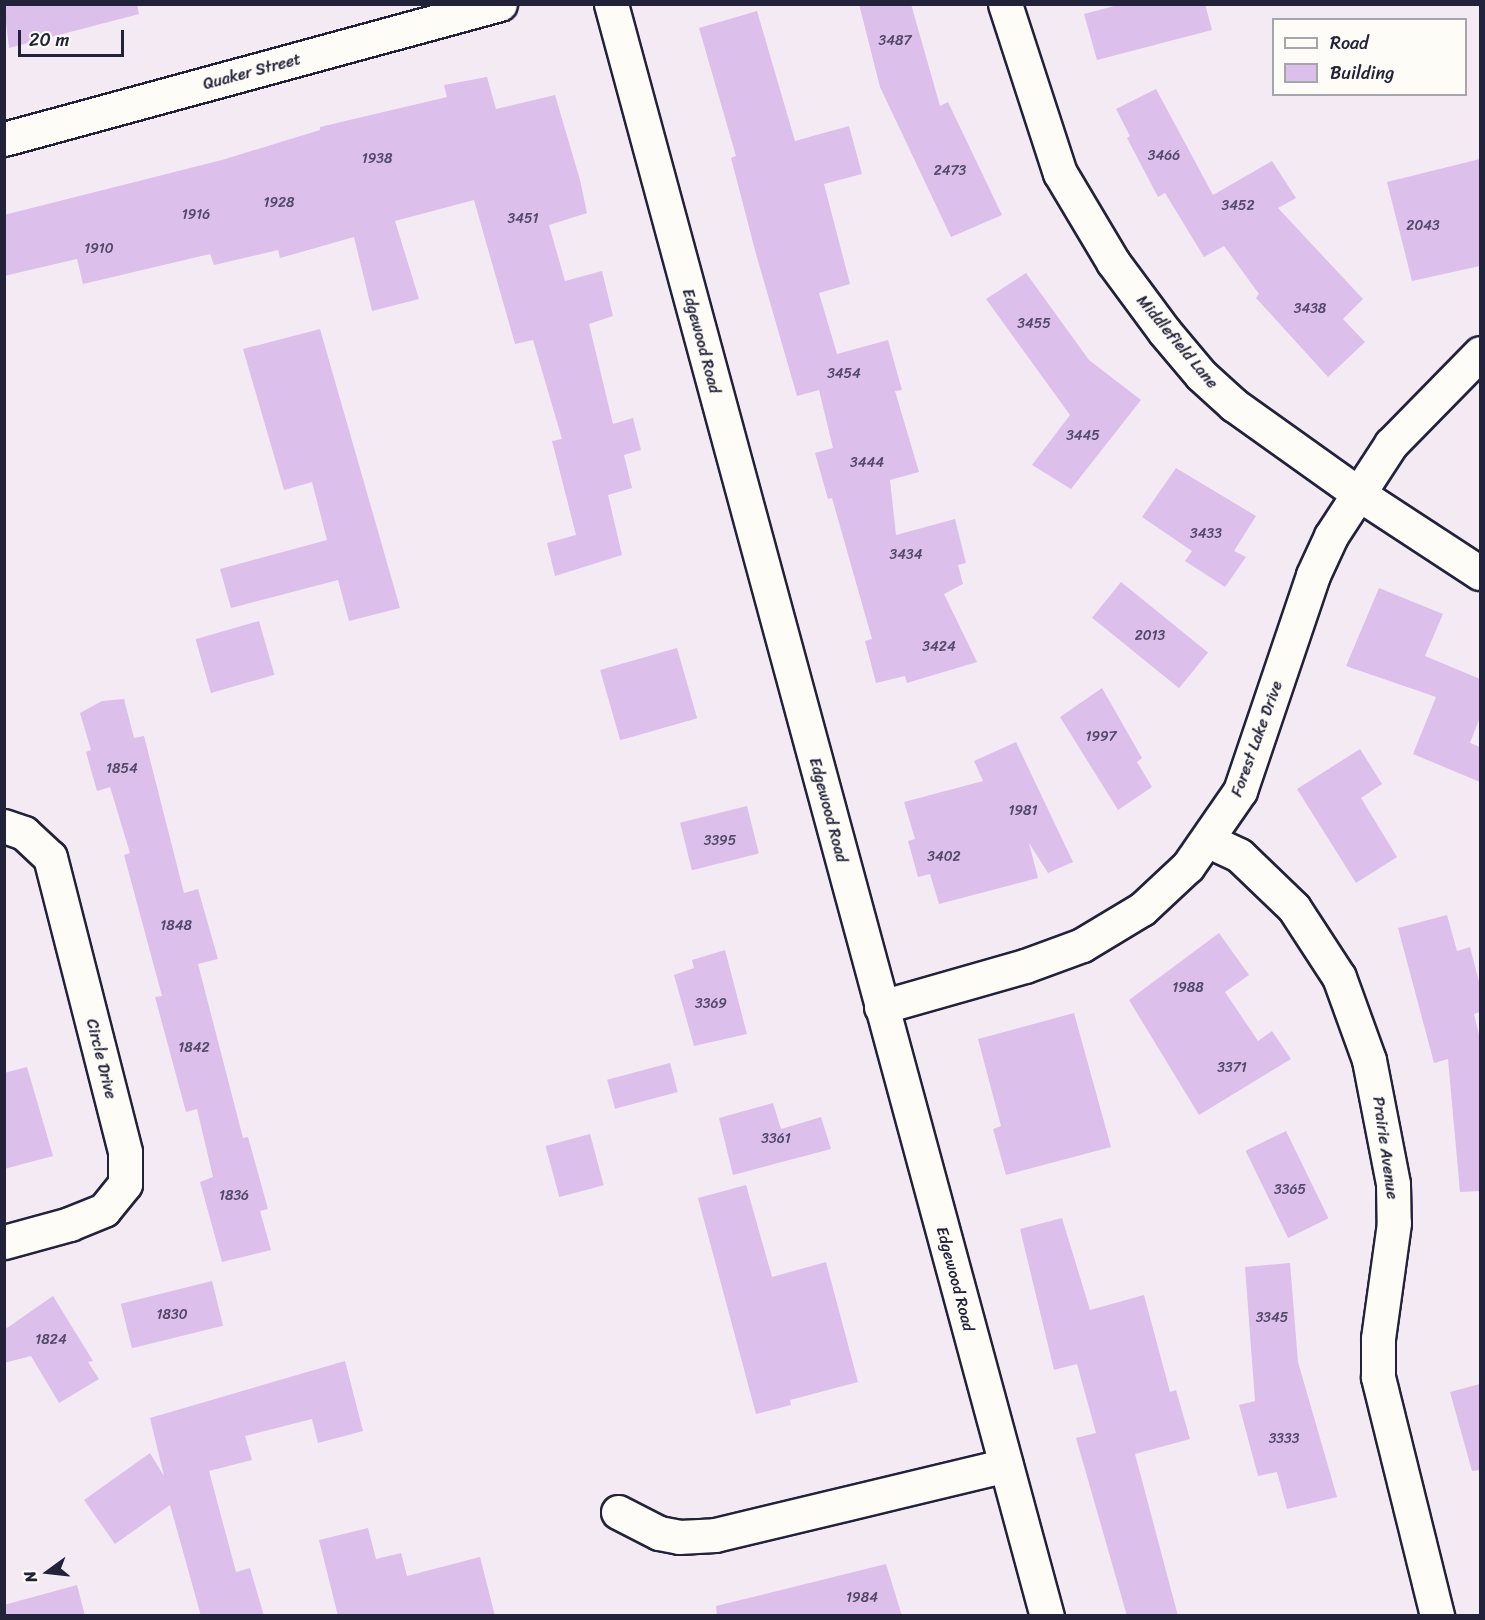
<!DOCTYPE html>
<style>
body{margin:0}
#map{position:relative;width:1485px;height:1620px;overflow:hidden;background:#f3eaf4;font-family:Sriracha,sans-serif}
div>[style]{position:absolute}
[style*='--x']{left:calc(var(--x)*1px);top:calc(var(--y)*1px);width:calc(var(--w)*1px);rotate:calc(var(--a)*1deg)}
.building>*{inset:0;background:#ddbfec;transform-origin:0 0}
.roads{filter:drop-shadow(2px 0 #22223b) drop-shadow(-2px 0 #22223b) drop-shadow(0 2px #22223b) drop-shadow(0 -2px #22223b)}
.street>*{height:33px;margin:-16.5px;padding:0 16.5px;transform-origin:16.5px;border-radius:16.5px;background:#fdfcf7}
.secondary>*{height:33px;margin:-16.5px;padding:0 16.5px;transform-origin:16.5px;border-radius:16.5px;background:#fdfcf7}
span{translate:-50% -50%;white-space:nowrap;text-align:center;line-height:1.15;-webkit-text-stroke:5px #fdfcf7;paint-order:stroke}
.number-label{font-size:14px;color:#514967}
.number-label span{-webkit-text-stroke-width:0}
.street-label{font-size:16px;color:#22223b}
.frame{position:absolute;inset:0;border:6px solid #22223b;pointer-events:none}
.legend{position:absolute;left:1272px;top:18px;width:195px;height:78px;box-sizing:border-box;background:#fdfcf7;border:2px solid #a5a5ac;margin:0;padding:8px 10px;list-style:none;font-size:18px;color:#22223b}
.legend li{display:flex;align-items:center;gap:12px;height:30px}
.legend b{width:30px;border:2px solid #a5a5ac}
.north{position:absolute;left:18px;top:1542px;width:60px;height:60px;-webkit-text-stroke:4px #fdfcf7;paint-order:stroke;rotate:255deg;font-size:16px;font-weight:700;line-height:24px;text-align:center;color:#22223b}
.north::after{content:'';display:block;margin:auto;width:21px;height:27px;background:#22223b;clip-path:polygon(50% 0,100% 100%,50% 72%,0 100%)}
.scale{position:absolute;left:18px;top:30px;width:106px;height:27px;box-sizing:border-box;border:3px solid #22223b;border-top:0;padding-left:8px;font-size:18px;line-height:21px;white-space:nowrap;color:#22223b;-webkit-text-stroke:4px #fdfcf7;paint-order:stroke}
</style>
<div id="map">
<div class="building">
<div style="clip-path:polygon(4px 4px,137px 4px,139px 14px,9px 48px)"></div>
<div style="clip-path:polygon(859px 4px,911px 4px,940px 106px,948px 102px,1002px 215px,951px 237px,880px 87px)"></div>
<div style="clip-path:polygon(1122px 4px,1205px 4px,1212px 30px,1097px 60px,1084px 14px)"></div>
<div style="clip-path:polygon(757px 11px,795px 141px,849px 126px,862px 174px,824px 184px,850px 284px,819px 293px,837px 354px,888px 340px,902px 390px,895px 391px,919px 472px,890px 480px,896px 535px,955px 519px,966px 563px,958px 565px,963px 584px,944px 594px,977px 662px,907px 683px,905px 676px,876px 683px,865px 641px,872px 639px,832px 498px,828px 499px,815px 453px,833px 448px,819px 390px,797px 396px,756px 254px,731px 158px,736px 156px,699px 28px)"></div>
<div style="clip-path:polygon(487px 77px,496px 109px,555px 95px,580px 180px,587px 213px,549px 225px,565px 281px,602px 271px,613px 316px,589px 324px,613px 424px,633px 418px,641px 450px,624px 455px,632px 488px,608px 495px,622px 555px,555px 576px,547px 543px,576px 535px,552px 441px,562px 439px,533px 340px,515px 344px,474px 200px,395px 221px,419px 299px,372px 311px,354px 237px,280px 258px,278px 250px,214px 265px,210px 254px,83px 284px,77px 259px,4px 276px,4px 215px,222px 160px,320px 130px,320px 127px,447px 97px,444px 85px)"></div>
<div style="clip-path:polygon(1156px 89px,1213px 195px,1272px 161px,1296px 198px,1278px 208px,1363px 299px,1343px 319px,1365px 342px,1328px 377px,1256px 298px,1259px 294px,1224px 246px,1204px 257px,1165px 193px,1158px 197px,1127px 138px,1130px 136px,1116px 109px)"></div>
<div style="clip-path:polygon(1480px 159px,1480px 266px,1412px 281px,1387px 182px)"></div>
<div style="clip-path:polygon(1026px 273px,1089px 360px,1141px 400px,1071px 489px,1032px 465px,1070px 415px,986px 299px)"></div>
<div style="clip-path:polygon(320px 329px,400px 608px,349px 621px,338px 580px,231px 608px,220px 569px,327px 540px,312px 482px,284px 490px,243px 349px)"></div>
<div style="clip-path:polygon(1176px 468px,1256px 516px,1234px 551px,1246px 557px,1225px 587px,1185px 561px,1192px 551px,1142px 517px)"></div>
<div style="left:1121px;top:582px;width:112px;height:46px;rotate:39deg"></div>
<div style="clip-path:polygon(1379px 588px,1443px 614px,1425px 656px,1480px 679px,1480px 717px,1470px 743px,1480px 747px,1480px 782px,1413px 754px,1436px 697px,1346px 666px)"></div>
<div style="left:259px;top:621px;width:56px;height:66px;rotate:74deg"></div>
<div style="left:677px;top:648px;width:73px;height:80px;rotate:74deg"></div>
<div style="clip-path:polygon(1102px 688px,1142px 758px,1137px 762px,1152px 787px,1118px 810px,1060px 717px)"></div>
<div style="clip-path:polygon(124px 699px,134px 738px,144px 736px,184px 893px,198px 889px,218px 959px,198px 964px,243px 1138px,248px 1137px,268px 1209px,260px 1211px,271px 1250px,222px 1262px,200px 1182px,213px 1177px,197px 1109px,186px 1112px,155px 997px,162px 996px,124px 855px,130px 853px,110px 787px,97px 791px,86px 752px,91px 750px,80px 713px,102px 701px)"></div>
<div style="clip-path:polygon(1016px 742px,1073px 862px,1048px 873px,1029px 843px,1038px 878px,939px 904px,930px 874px,918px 877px,908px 841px,915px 839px,904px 802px,983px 781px,974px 761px)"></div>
<div style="clip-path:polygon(1360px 749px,1382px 784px,1361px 798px,1397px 857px,1356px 883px,1297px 789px)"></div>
<div style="left:747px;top:806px;width:49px;height:69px;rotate:76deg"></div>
<div style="clip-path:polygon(1447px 915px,1457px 951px,1470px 947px,1480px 986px,1480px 1012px,1474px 1014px,1480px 1039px,1480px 1191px,1460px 1192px,1448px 1059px,1434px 1063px,1398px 928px)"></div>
<div style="clip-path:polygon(1219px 933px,1249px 975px,1225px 992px,1258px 1041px,1272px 1031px,1291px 1059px,1199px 1115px,1129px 1000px)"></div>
<div style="clip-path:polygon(725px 950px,747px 1034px,694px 1046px,674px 975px,694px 968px,692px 960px)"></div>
<div style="clip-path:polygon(1074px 1013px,1111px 1147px,1006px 1175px,993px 1129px,1001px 1126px,978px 1039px)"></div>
<div style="left:670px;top:1063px;width:30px;height:65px;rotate:75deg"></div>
<div style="clip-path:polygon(27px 1067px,53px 1156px,4px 1169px,4px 1073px)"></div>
<div style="clip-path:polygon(773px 1103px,781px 1129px,821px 1117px,831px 1149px,733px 1175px,719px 1118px)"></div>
<div style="left:1286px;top:1131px;width:97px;height:45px;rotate:64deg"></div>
<div style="left:590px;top:1134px;width:53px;height:46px;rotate:75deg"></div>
<div style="clip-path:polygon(746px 1185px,772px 1277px,826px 1262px,858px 1382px,790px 1400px,791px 1405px,756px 1414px,698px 1198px)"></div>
<div style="clip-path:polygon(1062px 1218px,1090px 1310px,1144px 1295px,1170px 1392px,1176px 1390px,1190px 1439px,1135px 1454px,1178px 1616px,1127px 1616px,1076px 1438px,1096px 1433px,1077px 1364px,1054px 1370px,1020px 1229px)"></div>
<div style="clip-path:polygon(1290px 1263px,1298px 1362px,1337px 1497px,1287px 1509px,1277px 1472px,1258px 1476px,1239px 1405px,1255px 1401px,1245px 1267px)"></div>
<div style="left:212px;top:1281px;width:46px;height:94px;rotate:76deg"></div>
<div style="clip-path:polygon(53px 1296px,93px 1361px,88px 1362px,99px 1379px,59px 1403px,31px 1356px,4px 1363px,4px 1330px)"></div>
<div style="clip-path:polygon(345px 1361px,363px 1431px,318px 1443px,312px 1419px,245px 1436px,252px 1460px,209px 1471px,236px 1572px,250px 1568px,264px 1616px,201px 1616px,170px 1505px,115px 1544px,84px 1500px,150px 1453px,164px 1476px,150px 1418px)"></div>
<div style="clip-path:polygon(1480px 1384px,1480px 1470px,1472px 1471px,1450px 1392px)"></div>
<div style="clip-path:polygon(368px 1528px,376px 1559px,401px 1553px,407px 1576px,480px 1557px,495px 1616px,338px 1616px,319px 1540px)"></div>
<div style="clip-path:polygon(886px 1564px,902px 1616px,717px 1616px,716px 1606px)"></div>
<div style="clip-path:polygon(77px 1585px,85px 1616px,4px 1616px,4px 1605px)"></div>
</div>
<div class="roads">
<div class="street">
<div style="--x:611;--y:4;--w:1670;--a:74.87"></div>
<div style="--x:1005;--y:4;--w:178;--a:72"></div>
<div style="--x:1060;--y:173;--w:104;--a:59.2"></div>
<div style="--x:1113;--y:262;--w:86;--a:53.5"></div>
<div style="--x:1164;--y:331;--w:57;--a:49.9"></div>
<div style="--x:1201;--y:375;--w:45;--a:42.3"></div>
<div style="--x:1234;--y:405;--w:150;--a:35.5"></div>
<div style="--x:1356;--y:492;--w:148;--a:33.2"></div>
<div style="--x:4;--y:826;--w:21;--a:19"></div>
<div style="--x:24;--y:833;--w:35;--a:43"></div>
<div style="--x:50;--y:857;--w:304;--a:75.7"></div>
<div style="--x:125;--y:1152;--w:32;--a:90"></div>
<div style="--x:125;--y:1184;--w:33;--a:129"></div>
<div style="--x:104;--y:1210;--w:37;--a:158"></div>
<div style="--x:70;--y:1224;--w:68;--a:164.7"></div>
<div style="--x:1209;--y:841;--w:33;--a:25"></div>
<div style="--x:1239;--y:855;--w:76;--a:43.9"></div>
<div style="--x:1294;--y:908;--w:82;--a:56.9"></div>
<div style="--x:1339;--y:977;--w:88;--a:70.1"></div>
<div style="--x:1369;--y:1060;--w:126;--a:79"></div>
<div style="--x:1393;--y:1184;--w:39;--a:89"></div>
<div style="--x:1394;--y:1223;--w:117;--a:97.9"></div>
<div style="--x:1378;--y:1339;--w:38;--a:90"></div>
<div style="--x:1378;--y:1377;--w:246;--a:76.1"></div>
<div style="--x:881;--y:1007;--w:150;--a:-15.9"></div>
<div style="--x:1025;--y:966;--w:61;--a:-20.2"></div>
<div style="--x:1082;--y:945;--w:70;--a:-31"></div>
<div style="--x:1142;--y:909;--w:63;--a:-43.1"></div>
<div style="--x:1188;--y:866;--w:91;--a:-55.3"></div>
<div style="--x:1240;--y:791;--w:228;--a:-71.3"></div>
<div style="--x:1313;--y:575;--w:43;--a:-65.2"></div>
<div style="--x:1331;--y:536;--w:110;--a:-56.9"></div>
<div style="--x:1391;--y:444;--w:127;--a:-45.6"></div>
<div style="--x:618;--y:1512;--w:46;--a:27.1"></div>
<div style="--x:659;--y:1533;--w:20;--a:11"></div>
<div style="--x:679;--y:1537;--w:36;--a:-3"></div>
<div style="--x:715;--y:1535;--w:299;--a:-13.5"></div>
</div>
<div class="secondary">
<div style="--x:4;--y:139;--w:514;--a:-15.23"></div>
</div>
</div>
<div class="number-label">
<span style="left:895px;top:41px">3487</span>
<span style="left:1164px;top:156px">3466</span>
<span style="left:377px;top:159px">1938</span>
<span style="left:950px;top:171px">2473</span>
<span style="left:279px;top:203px">1928</span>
<span style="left:1238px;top:206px">3452</span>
<span style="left:196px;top:215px">1916</span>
<span style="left:523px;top:219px">3451</span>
<span style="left:1423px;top:226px">2043</span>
<span style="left:99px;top:249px">1910</span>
<span style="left:1310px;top:309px">3438</span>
<span style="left:1034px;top:324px">3455</span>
<span style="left:844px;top:374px">3454</span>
<span style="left:1083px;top:436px">3445</span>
<span style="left:867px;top:463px">3444</span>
<span style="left:1206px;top:534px">3433</span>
<span style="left:906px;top:555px">3434</span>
<span style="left:1150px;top:636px">2013</span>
<span style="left:939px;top:647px">3424</span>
<span style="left:1101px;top:737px">1997</span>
<span style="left:122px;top:769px">1854</span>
<span style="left:1023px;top:811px">1981</span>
<span style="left:720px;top:841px">3395</span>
<span style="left:944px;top:857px">3402</span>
<span style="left:176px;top:926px">1848</span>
<span style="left:1188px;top:988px">1988</span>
<span style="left:711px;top:1004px">3369</span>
<span style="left:194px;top:1048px">1842</span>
<span style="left:1232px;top:1068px">3371</span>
<span style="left:776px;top:1139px">3361</span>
<span style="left:1290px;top:1190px">3365</span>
<span style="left:234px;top:1196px">1836</span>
<span style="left:172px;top:1315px">1830</span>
<span style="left:1272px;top:1318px">3345</span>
<span style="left:51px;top:1340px">1824</span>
<span style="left:1284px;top:1439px">3333</span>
<span style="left:862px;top:1598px">1984</span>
</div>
<div class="street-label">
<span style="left:252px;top:72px;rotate:-15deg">Quaker Street</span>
<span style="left:701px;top:341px;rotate:75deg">Edgewood Road</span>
<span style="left:1177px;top:342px;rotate:50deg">Middlefield Lane</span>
<span style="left:1257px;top:739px;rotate:-70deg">Forest Lake Drive</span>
<span style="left:828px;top:810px;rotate:75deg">Edgewood Road</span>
<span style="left:101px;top:1059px;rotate:76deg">Circle Drive</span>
<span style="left:1385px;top:1148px;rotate:82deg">Prairie Avenue</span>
<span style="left:955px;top:1279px;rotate:75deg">Edgewood Road</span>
</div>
<div class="frame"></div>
<ul class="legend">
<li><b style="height:8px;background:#fdfcf7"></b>Road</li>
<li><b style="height:16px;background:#ddbfec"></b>Building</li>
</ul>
<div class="north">N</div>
<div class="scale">20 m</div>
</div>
